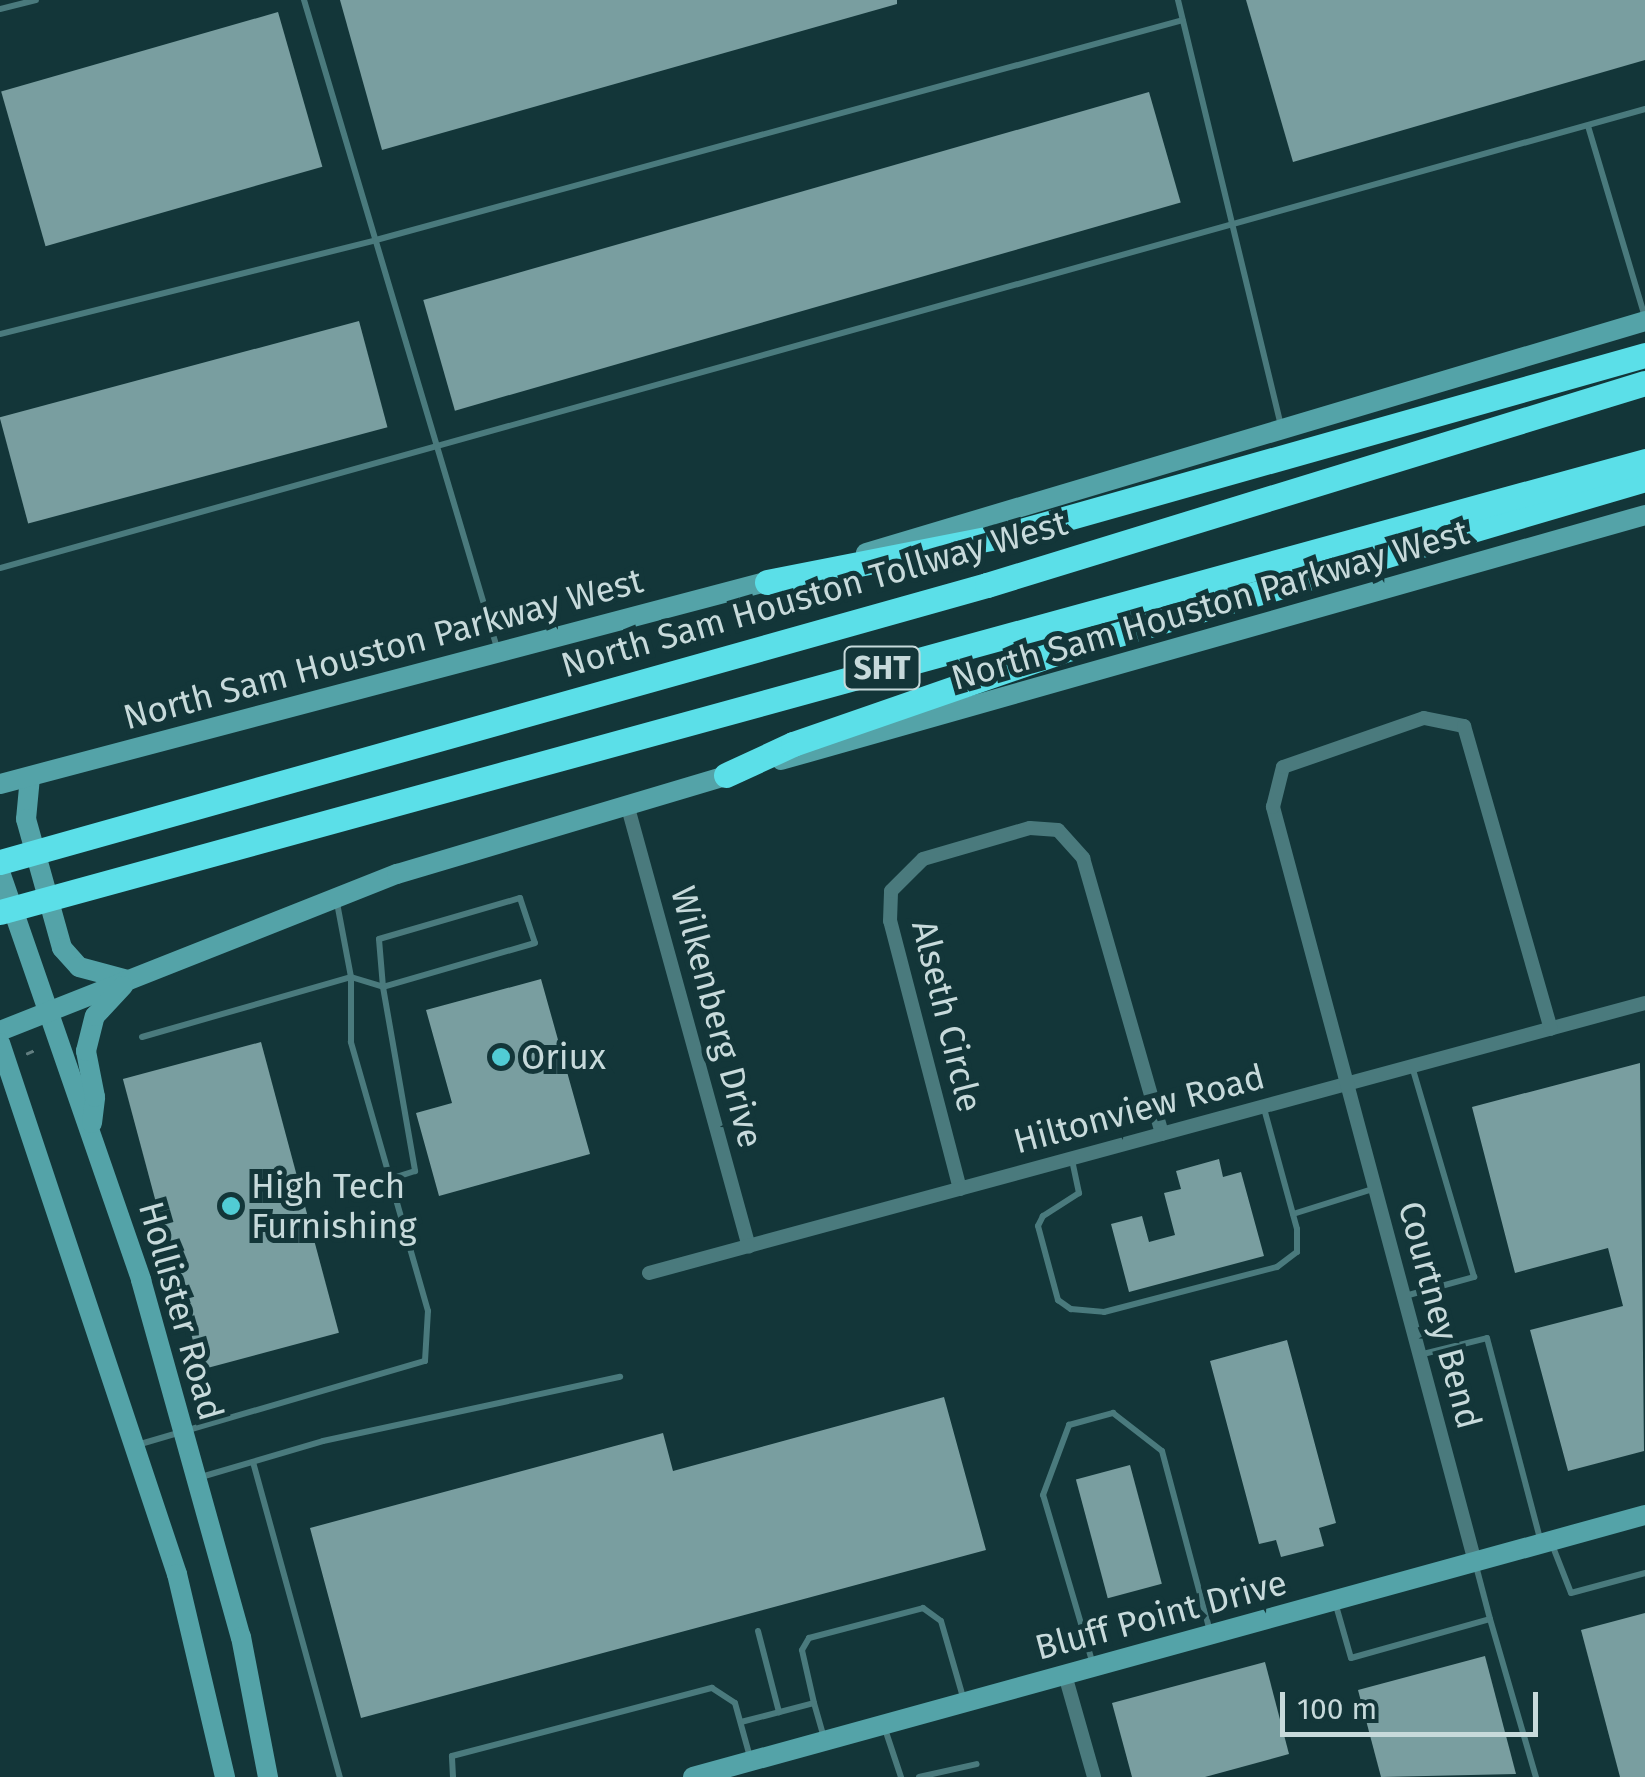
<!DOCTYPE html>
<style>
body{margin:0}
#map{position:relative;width:1645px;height:1777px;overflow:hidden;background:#133639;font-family:"Fira Sans",sans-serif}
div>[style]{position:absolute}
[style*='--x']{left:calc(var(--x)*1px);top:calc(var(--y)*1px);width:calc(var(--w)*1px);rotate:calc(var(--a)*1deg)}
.building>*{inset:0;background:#799ea0;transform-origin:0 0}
.path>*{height:2.5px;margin-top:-1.25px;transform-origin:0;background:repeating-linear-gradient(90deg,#617e80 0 8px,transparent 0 16px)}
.lane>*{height:6px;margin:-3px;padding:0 3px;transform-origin:3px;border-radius:3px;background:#4a7a7d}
.street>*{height:14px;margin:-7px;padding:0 7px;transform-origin:7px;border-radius:7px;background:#4a7a7d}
.secondary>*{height:20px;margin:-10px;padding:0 10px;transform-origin:10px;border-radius:10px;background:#54a3a8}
.highway>*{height:25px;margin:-12.5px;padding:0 12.5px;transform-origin:12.5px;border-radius:12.5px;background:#5bdfe8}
.dots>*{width:28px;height:28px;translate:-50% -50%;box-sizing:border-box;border:5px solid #133639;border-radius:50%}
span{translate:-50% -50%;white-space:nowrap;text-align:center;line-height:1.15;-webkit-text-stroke:10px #133639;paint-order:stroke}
.shield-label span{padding:2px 8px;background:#133639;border:2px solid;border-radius:8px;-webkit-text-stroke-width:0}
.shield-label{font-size:32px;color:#c7dadb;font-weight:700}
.street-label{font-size:35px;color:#c7dadb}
.poi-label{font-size:35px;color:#c7dadb}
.left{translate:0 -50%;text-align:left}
.scale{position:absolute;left:1280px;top:1692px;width:258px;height:45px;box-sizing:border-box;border:5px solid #c7dadb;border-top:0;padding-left:12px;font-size:30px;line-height:35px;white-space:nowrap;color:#c7dadb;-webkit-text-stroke:8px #133639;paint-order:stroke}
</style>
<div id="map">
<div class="building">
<div style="clip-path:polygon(340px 0,897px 0,897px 4px,382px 150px)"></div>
<div style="clip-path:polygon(1246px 0,1645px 0,1645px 60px,1293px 162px)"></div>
<div style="left:278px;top:12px;width:161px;height:288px;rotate:74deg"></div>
<div style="left:1149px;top:92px;width:115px;height:755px;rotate:74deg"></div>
<div style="left:359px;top:321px;width:110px;height:372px;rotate:75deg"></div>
<div style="clip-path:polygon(541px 979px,590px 1154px,439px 1196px,416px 1113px,452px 1103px,426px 1010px)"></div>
<div style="left:261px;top:1042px;width:301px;height:143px;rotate:75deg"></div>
<div style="clip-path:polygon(1640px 1063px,1644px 1451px,1568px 1471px,1530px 1330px,1623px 1306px,1608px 1248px,1515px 1273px,1472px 1107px)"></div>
<div style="clip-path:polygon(1219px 1159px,1223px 1177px,1241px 1172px,1264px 1256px,1129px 1292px,1111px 1224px,1142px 1216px,1149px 1242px,1175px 1235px,1164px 1193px,1181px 1189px,1176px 1171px)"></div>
<div style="clip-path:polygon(1287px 1340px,1336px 1523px,1319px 1528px,1324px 1546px,1281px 1557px,1276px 1540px,1259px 1544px,1210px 1361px)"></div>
<div style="clip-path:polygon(944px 1397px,986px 1550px,361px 1718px,310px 1528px,663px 1433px,673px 1471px)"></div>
<div style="left:1130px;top:1465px;width:123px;height:56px;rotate:75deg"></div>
<div style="clip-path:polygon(1645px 1613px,1645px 1777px,1620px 1777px,1581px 1630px)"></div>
<div style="clip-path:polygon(1485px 1656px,1516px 1774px,1381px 1777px,1358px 1690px)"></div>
<div style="clip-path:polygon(1265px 1662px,1289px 1754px,1205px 1777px,1132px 1777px,1112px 1703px)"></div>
</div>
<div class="path">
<div style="--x:26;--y:1054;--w:10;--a:-24"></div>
</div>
<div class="lane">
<div style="--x:304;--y:0;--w:679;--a:73.41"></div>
<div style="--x:1178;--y:0;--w:438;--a:76.4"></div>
<div style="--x:0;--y:9;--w:37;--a:-14"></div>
<div style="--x:1588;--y:126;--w:199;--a:73.4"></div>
<div style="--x:0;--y:334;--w:388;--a:-14"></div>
<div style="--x:376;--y:240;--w:836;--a:-15.25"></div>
<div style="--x:0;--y:568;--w:1708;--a:-15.59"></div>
<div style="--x:520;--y:898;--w:47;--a:71.6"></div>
<div style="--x:535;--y:943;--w:158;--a:163.9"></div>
<div style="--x:383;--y:987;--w:48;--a:-94.8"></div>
<div style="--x:379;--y:939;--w:147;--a:-16.2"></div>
<div style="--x:142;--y:1037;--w:217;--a:-16"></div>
<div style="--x:351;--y:977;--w:34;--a:17"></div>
<div style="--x:383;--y:987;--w:187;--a:80.1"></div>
<div style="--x:415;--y:1171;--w:25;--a:162"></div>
<div style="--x:1072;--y:1160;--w:34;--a:78"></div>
<div style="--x:1079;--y:1193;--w:43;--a:147.4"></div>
<div style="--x:1043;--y:1216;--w:11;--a:117"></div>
<div style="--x:1038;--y:1226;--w:77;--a:74.9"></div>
<div style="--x:1058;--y:1300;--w:16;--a:35"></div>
<div style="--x:1071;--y:1309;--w:33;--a:5"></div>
<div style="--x:1104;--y:1312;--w:179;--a:-14.6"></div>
<div style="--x:1277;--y:1267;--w:25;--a:-37"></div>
<div style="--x:1297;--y:1252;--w:23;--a:-90"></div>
<div style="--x:1297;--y:1229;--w:125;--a:-105.3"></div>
<div style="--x:1293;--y:1214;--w:84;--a:-17.4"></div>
<div style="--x:1405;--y:1296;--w:72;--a:-15.4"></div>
<div style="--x:1474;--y:1277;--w:220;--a:-106.4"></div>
<div style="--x:1419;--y:1355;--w:70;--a:-14"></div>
<div style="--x:1487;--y:1338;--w:211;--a:75.2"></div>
<div style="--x:137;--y:1445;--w:300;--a:-16.3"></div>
<div style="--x:425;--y:1361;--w:50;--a:-86.6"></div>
<div style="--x:428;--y:1311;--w:280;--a:-106"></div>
<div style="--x:351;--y:1042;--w:65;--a:-90"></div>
<div style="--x:351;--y:977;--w:75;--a:-100.7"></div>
<div style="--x:253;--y:1462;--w:327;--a:74.6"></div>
<div style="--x:201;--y:1477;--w:127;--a:-16.4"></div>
<div style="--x:323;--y:1441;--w:304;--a:-12.2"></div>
<div style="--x:1553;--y:1547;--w:49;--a:68.6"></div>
<div style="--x:1571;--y:1593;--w:77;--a:-15.1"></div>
<div style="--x:1335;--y:1602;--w:58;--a:74.1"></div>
<div style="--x:1351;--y:1658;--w:144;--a:-15.7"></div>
<div style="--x:1490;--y:1619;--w:55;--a:-104.8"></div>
<div style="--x:1490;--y:1619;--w:165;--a:73.8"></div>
<div style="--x:758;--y:1631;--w:84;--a:75.5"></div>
<div style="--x:1092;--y:1661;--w:173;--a:-106.4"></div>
<div style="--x:1043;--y:1495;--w:75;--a:-69.6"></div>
<div style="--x:1069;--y:1425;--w:46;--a:-15.3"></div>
<div style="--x:1113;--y:1413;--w:62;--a:37.8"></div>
<div style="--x:1162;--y:1451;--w:187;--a:75.1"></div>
<div style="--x:814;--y:1703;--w:33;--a:74"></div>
<div style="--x:741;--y:1722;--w:75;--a:-14.6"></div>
<div style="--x:814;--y:1703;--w:54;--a:-102.8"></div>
<div style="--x:802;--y:1650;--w:14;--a:-60"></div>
<div style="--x:809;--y:1638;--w:118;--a:-14.7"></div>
<div style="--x:923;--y:1608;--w:22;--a:36"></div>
<div style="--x:941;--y:1621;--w:79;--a:73.9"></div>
<div style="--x:884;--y:1726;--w:54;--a:71.6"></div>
<div style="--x:453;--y:1777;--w:21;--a:-93"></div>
<div style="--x:452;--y:1756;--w:269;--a:-14.7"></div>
<div style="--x:712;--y:1688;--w:27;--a:33"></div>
<div style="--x:735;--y:1703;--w:56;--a:74.5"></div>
<div style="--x:919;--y:1777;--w:59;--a:-12.6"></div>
</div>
<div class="street">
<div style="--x:627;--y:804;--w:459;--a:74.6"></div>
<div style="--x:960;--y:1189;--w:277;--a:-104.6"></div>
<div style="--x:890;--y:921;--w:30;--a:-88"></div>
<div style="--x:891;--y:891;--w:45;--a:-45"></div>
<div style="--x:923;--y:859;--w:111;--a:-16.2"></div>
<div style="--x:1030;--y:828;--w:28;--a:4"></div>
<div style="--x:1058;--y:830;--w:38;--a:48"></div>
<div style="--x:1083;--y:858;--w:287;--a:74"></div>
<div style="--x:649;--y:1273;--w:1032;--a:-15.17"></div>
<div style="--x:1475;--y:1562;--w:782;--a:-104.98"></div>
<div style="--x:1273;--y:807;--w:41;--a:-76"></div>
<div style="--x:1283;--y:767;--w:149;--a:-19.2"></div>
<div style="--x:1424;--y:718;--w:41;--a:11.3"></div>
<div style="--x:1464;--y:726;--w:315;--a:74"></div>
<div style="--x:1065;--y:1675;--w:106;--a:74.1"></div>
</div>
<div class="secondary">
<div style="--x:866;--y:553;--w:813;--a:-16.58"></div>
<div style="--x:781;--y:760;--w:898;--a:-15.83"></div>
<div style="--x:30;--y:777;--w:42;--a:95.4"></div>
<div style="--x:26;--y:819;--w:134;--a:74.4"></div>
<div style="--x:62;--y:948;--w:25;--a:48"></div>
<div style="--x:79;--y:967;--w:51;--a:14.9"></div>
<div style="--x:0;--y:784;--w:807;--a:-14.79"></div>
<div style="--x:0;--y:872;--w:432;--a:70.9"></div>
<div style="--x:141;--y:1280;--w:371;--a:74.4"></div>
<div style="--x:241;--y:1637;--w:143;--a:79.1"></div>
<div style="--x:0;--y:1031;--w:427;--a:-21.6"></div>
<div style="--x:397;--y:874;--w:357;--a:-16.6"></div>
<div style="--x:0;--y:1043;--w:560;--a:71.57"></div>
<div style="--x:177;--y:1574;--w:209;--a:76.7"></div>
<div style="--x:92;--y:1123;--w:26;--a:-83"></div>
<div style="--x:95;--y:1097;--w:47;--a:-101.1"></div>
<div style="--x:86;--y:1051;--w:36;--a:-76"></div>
<div style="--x:95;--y:1016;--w:41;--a:-47"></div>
<div style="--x:693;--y:1777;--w:987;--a:-15.39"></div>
</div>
<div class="highway">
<div style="--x:767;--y:582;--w:245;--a:-11.1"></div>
<div style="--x:1007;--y:535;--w:663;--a:-15.76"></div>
<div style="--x:726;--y:775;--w:74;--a:-24.8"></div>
<div style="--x:793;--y:744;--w:284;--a:-19.1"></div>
<div style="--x:1061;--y:651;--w:609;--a:-16.41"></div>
<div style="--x:0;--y:862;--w:1025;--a:-15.68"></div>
<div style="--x:987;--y:585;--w:688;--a:-17.07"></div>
<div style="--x:0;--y:912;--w:1706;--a:-15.33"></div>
</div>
<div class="dots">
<div style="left:501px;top:1057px;background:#51ccd4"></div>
<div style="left:231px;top:1206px;background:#51ccd4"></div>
</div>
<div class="shield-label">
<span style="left:882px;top:668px">SHT</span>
</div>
<div class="street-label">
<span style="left:814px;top:594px;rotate:-16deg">North Sam Houston Tollway West</span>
<span style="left:1210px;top:605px;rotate:-16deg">North Sam Houston Parkway West</span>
<span style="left:383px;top:649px;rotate:-15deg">North Sam Houston Parkway West</span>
<span style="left:947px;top:1016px;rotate:76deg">Alseth Circle</span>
<span style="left:717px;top:1017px;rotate:75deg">Wilkenberg Drive</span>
<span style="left:1139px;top:1109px;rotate:-15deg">Hiltonview Road</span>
<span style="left:181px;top:1311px;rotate:74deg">Hollister Road</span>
<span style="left:1440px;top:1315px;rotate:75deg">Courtney Bend</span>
<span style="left:1161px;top:1615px;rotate:-15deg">Bluff Point Drive</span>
</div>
<div class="poi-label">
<span class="left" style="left:521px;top:1057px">Oriux</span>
<span class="left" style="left:251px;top:1206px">High Tech<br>Furnishing</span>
</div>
<div class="scale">100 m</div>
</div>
